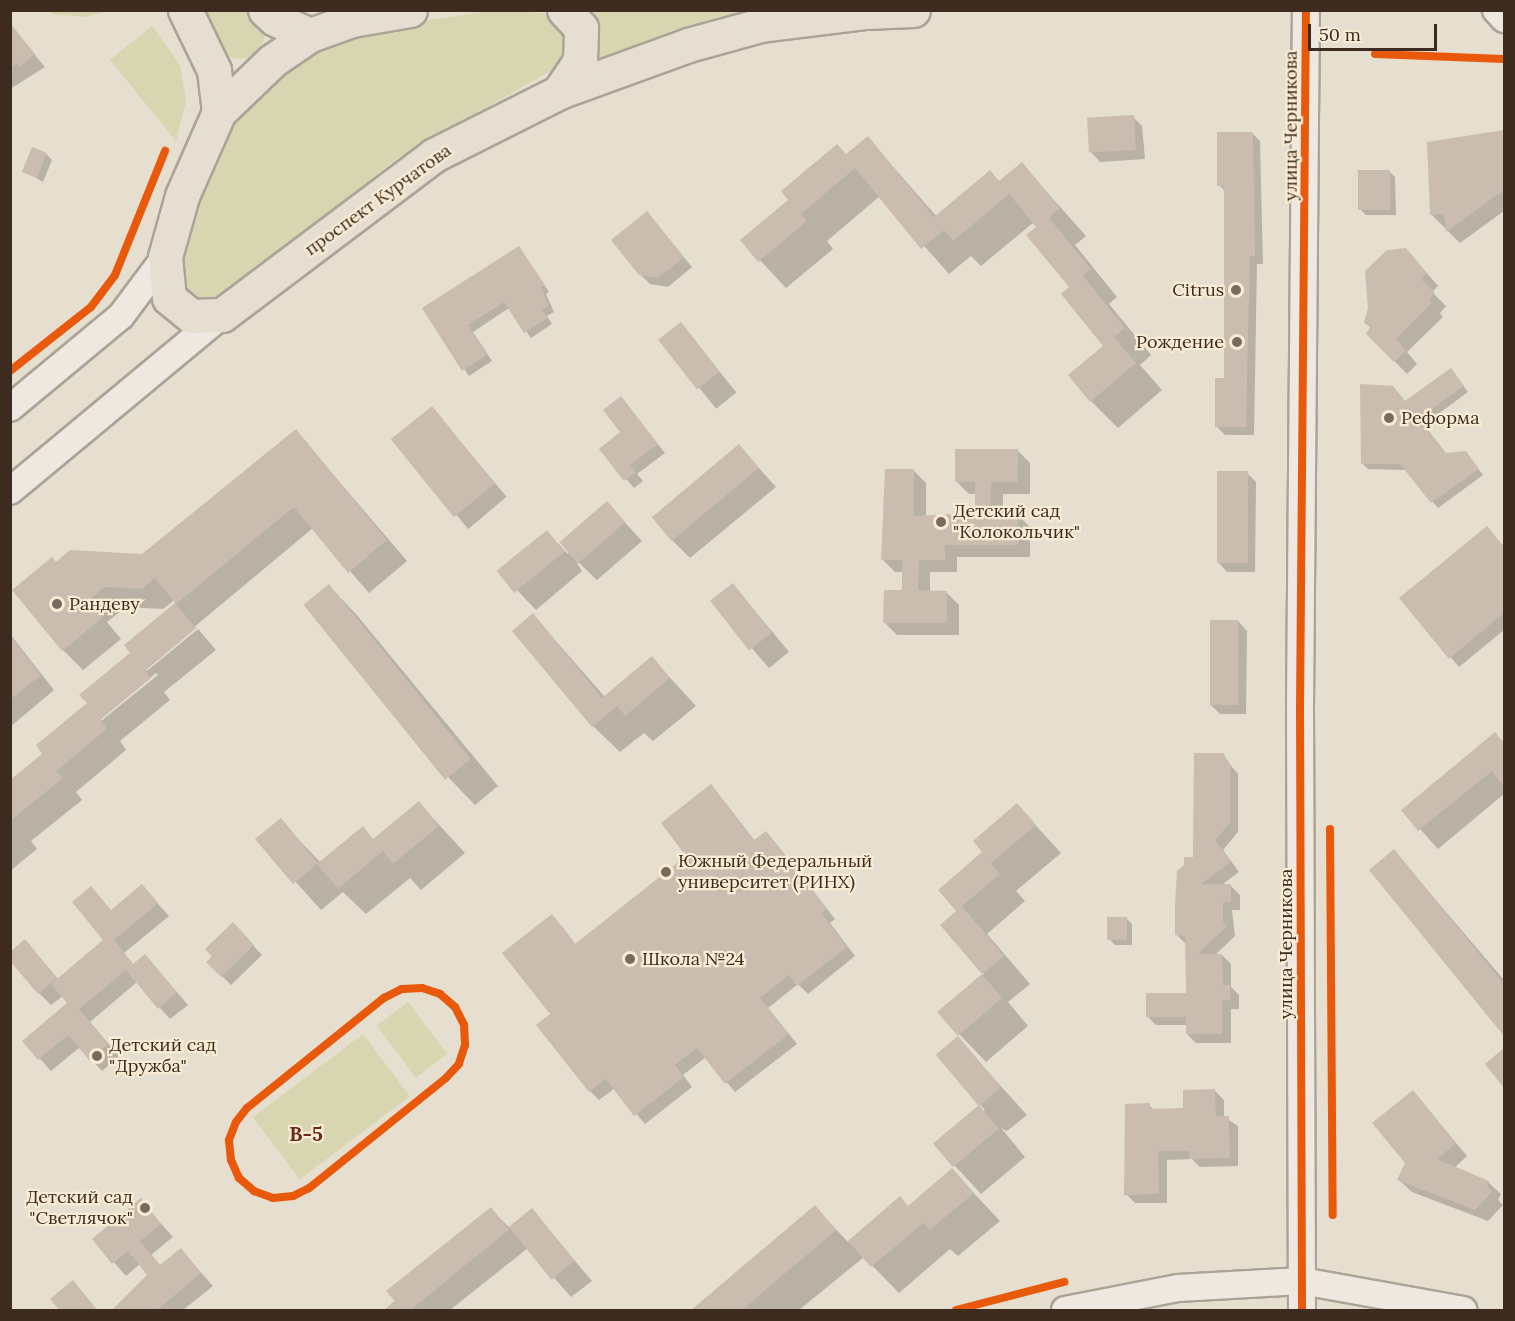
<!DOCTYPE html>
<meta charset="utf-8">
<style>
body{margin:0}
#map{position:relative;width:1515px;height:1321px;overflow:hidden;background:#e6dece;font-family:Lora,serif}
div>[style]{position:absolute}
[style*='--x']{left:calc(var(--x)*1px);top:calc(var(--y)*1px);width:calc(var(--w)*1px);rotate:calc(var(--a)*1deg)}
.green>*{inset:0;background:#d8d6b0;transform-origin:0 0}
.shadow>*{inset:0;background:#0003;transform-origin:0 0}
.building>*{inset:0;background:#cabcaf;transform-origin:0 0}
.roads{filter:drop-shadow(2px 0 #aca397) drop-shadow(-2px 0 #aca397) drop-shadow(0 2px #aca397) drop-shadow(0 -2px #aca397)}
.minor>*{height:26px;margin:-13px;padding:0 13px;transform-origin:13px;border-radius:13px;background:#eee9e0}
.major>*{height:33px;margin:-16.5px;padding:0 16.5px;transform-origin:16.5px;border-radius:16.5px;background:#e6dfd1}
.cycleway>*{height:8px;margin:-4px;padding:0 4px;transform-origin:4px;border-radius:4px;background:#e8590c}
.dots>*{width:16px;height:16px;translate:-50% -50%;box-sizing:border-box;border:3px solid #f8ecd4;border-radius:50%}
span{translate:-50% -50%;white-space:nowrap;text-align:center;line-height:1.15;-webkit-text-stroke:4.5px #f8ecd4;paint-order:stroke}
.street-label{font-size:18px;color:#3c2b1e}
.poi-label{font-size:18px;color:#3c2b1e}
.right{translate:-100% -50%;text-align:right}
.left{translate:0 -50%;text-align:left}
.neighbourhood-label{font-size:20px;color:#6b281b;font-weight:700}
.frame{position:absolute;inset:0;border:12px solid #3c2b1e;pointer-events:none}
.scale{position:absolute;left:1308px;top:24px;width:129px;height:27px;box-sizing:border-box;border:3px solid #3c2b1e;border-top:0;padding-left:8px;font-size:18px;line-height:21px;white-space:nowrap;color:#3c2b1e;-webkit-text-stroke:4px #f8ecd4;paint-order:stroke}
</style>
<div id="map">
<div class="green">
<div style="clip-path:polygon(499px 10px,554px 14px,563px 24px,567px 52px,561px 65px,396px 159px,223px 297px,201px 301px,183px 288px,179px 266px,213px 162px,240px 105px,319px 47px,374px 28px)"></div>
<div style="clip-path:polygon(49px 11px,108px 11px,87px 17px,52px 14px)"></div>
<div style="clip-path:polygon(188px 11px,255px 11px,264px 22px,264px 40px,256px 56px,242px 59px,225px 57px)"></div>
<div style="clip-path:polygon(593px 11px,755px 11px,715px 19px,598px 61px,600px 25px)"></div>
<div style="clip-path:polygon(152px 26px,180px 65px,186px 101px,176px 141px,110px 60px)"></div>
<div style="left:408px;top:1002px;width:65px;height:39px;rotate:53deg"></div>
<div style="left:363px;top:1034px;width:78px;height:138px;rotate:53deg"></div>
</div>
<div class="shadow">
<div style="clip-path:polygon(12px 28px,45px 67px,10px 89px,10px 29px)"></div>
<div style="clip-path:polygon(1133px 117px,1142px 126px,1145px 159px,1100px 162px,1091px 152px)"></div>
<div style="clip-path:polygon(1504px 132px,1504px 211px,1460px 243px,1432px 215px,1429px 143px)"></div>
<div style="clip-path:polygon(1252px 133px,1260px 141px,1263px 264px,1257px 264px,1254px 435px,1225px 435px,1217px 427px,1225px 379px,1226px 192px,1219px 185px)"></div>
<div style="clip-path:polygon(868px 138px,937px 217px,1000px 182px,1022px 164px,1086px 236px,1075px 245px,1117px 297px,1109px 304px,1151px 355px,1140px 365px,1162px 390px,1118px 428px,1091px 401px,1105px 346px,1034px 222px,981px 266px,971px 256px,949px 274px,880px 196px,827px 241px,833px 249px,786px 288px,742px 241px)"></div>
<div style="clip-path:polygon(46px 154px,52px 160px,43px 182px,25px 171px)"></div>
<div style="clip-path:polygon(1389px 171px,1395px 177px,1396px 215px,1366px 215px,1360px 209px)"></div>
<div style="clip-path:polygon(647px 213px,692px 267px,668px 287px,650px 284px,640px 274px)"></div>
<div style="clip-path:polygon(519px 248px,549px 292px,546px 294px,554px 312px,547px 316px,552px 324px,531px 338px,509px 308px,473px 332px,492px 361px,469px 376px,424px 309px)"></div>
<div style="clip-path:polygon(1418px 263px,1438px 286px,1432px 292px,1446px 306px,1440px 313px,1443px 317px,1407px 352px,1417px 364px,1407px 374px,1368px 334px,1371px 328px,1365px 322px)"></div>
<div style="left:681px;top:324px;width:88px;height:26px;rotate:51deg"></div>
<div style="clip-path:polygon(1456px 376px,1468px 392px,1423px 425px,1447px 455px,1465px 452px,1483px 475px,1438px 508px,1406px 470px,1368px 469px,1362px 463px)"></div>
<div style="clip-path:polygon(621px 398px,665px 453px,637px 474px,643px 481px,634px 488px,601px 449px,622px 433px)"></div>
<div style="left:432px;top:408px;width:116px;height:50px;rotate:50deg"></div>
<div style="clip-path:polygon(evenodd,296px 431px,407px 561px,369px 593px,313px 528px,145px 668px,147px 671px,198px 629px,216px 650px,164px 692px,170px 700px,120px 741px,126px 750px,76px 792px,82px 800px,31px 841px,37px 849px,10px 871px,10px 782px,45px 754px,133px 653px,126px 645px,177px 603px,174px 600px,163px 609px,126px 607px,107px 622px,121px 639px,83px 670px,63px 650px,56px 563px,142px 555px,296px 431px,156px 673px,158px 675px,101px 721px,101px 718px,156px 673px)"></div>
<div style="clip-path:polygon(739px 446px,776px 487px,690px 558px,672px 540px)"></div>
<div style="clip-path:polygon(1018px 451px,1030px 463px,1030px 494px,1003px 494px,1003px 514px,1017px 514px,1030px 527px,1030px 557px,957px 557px,957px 572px,930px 572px,930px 592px,946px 592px,959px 605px,959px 635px,897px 635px,885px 623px,904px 592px,904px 572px,895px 572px,883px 560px,914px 471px,926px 483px,926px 518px,976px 514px,976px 494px,969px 494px,956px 481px)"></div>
<div style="clip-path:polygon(1247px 473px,1256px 482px,1255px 572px,1227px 572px,1218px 562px)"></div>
<div style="clip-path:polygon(607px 503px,642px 541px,597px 580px,574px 558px,582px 571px,536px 610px,500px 572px,547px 532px,568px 554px)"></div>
<div style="clip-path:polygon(1487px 528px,1504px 547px,1504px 630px,1459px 667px,1401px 599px)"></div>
<div style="left:733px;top:585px;width:87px;height:26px;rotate:50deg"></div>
<div style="clip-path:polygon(329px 586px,355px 613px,498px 786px,475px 805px,449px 778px,306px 605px)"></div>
<div style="clip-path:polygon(533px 615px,605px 697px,652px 658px,696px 706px,653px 741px,644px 733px,620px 752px,593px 726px)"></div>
<div style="clip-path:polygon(1238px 621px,1247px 631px,1246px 714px,1220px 714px,1211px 705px)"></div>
<div style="clip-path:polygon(10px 634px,54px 690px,10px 727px)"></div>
<div style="clip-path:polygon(1495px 734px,1504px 743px,1504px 794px,1438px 849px,1403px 810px)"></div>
<div style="clip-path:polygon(1222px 755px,1238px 774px,1238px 832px,1223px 850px,1239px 872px,1220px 886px,1231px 886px,1240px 895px,1240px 910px,1232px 910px,1235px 936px,1214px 956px,1222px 955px,1231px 964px,1231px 987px,1239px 995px,1239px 1009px,1231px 1009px,1231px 1043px,1196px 1043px,1187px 1034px,1187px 1025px,1156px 1025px,1147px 1016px,1187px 995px,1186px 944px,1177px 935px)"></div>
<div style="clip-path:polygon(720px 796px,755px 841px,766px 833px,775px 842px,835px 919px,830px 923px,855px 956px,808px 994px,798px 984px,768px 1008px,797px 1044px,735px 1092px,706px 1057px,683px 1075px,692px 1087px,645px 1124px,615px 1088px,599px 1100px,590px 1091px,552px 1014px,561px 925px,576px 945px,688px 856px)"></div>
<div style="clip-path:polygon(419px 803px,465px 853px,421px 890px,410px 878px,366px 914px,343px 892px,321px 910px,257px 839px,280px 820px,321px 863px,362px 828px,374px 840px)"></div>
<div style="clip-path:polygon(1017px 805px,1061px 853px,1016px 891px,1025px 901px,987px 934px,1030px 984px,1008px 1002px,1028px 1026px,986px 1062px,939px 1013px,984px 974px,942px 925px,958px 911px,984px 852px)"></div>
<div style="clip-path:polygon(1394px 851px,1504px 980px,1504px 1033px,1371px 870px)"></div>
<div style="clip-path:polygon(142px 886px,169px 916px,124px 953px,134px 965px,156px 968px,188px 1005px,170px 1019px,137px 982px,90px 1022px,119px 1056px,102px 1071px,80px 1047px,51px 1071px,24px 1041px,69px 1003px,63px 996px,51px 1005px,39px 993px,25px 941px,59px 980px,105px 940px,112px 911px)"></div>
<div style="clip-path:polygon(1126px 918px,1132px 924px,1132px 945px,1115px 945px,1109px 939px)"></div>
<div style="clip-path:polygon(233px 924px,262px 955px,231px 985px,208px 962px)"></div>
<div style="clip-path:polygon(958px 1039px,1027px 1115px,1007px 1131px,1001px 1128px,1025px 1157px,981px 1194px,935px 1144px,985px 1110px,938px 1055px)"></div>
<div style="clip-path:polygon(1215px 1091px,1224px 1100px,1224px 1117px,1238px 1126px,1238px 1166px,1200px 1167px,1192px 1159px,1167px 1160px,1167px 1203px,1135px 1203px,1126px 1194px,1149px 1105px,1154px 1110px,1185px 1110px)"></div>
<div style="clip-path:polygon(1413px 1092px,1467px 1156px,1454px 1168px,1488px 1182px,1501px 1194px,1498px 1200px,1503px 1205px,1488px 1221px,1412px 1192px,1399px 1180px,1406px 1163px)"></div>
<div style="clip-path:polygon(952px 1170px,1000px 1221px,958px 1256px,950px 1249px,899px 1293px,864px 1257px,799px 1310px,692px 1310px,815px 1207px,848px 1242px,900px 1198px,909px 1207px)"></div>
<div style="clip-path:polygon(141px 1201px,173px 1237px,151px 1255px,161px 1266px,181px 1250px,213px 1286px,183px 1310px,112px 1310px,149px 1275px,140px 1264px,126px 1276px,94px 1239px)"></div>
<div style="clip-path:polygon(490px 1209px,510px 1228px,532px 1210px,592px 1281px,571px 1297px,528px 1248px,450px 1310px,385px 1310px)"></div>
</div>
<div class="building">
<div style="clip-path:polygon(10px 23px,35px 54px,20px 67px,17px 63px,10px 68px)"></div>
<div style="left:1134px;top:115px;width:35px;height:47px;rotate:87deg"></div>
<div style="clip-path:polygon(1504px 130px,1504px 190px,1446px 232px,1444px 214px,1430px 215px,1427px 142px)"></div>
<div style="clip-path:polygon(1217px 132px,1253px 132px,1255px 256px,1250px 256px,1246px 427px,1215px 427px,1215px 378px,1224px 378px,1224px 186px,1217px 186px)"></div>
<div style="clip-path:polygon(868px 136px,934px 217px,990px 170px,999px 181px,1022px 162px,1060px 208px,1049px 218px,1091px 269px,1083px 276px,1125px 328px,1114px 337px,1136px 363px,1090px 402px,1068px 375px,1103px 346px,1061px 294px,1069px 287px,1026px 235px,1036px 227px,1009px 194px,953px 241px,944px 230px,921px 249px,855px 168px,801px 214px,807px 221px,758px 262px,740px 240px,788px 200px,781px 191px,837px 144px,846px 154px)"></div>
<div style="left:32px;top:147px;width:16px;height:27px;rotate:22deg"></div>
<div style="left:1358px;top:170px;width:32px;height:40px"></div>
<div style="clip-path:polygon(647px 211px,684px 257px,658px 278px,639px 275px,611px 240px)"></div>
<div style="clip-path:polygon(519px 246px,545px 285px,541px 287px,549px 305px,542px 310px,548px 318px,524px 333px,504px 302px,468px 325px,487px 355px,462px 371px,422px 308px)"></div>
<div style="clip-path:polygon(1406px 248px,1427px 273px,1421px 279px,1435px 293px,1429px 300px,1432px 303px,1396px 339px,1406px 351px,1394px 362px,1366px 334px,1370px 327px,1364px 323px,1368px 308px,1365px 271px,1387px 250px)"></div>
<div style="left:681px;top:322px;width:63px;height:29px;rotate:52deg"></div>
<div style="clip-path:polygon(1451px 368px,1464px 386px,1419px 418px,1446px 453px,1466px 451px,1479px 469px,1431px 503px,1400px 464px,1361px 464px,1360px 384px,1393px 386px,1405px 401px)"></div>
<div style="clip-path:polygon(621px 396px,658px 444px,630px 465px,636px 472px,624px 481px,599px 449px,620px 432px,603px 410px)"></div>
<div style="left:432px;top:406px;width:100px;height:53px;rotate:51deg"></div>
<div style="clip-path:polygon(296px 429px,387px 540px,348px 573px,294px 507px,176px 604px,196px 628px,145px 671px,151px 678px,100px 720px,107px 729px,56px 771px,63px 778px,10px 821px,10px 780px,42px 754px,36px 745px,87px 703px,79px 695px,130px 653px,124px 645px,175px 603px,155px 578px,142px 589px,105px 587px,88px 601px,102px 618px,62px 651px,12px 590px,52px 557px,56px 562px,70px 550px,142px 554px)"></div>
<div style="left:739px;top:444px;width:31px;height:114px;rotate:50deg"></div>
<div style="clip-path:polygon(955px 449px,1018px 449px,1018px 482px,991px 482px,990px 513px,1018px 513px,1018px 545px,945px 545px,945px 560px,919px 560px,918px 590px,947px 591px,947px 623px,883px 623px,884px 590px,902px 590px,902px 560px,881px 560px,885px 469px,914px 469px,914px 516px,975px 513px,975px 482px,955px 482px)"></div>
<div style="left:1217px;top:471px;width:31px;height:92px"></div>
<div style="left:607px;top:501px;width:28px;height:63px;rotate:49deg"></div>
<div style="clip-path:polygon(1487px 526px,1504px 547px,1504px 613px,1449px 659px,1399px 598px)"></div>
<div style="left:547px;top:530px;width:28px;height:65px;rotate:51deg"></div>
<div style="left:733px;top:583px;width:63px;height:29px;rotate:52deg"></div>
<div style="left:329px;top:584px;width:225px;height:33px;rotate:51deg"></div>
<div style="clip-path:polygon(533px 613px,602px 698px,652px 656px,670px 678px,625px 716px,617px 706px,592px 727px,512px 631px)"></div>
<div style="left:1210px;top:620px;width:28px;height:85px"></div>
<div style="clip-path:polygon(10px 636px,41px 675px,10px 700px)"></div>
<div style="clip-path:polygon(1495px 732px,1504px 743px,1504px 787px,1492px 771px,1418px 831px,1401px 810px)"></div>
<div style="clip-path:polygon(1194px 753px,1223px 753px,1230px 764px,1230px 823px,1215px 840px,1231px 862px,1201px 884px,1231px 884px,1231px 902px,1223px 902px,1223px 922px,1227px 926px,1198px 954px,1222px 954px,1223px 985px,1230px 985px,1230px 1000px,1222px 1000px,1222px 1034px,1186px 1034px,1186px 1017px,1146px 1017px,1146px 993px,1186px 993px,1185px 936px,1175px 935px,1175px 905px,1177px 871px,1184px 865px,1184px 857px,1193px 857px)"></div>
<div style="clip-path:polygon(711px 784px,754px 840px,766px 831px,827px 909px,822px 914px,847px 947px,797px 986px,789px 975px,760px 998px,789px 1034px,725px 1084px,697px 1048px,675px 1065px,684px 1077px,634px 1116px,606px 1079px,589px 1092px,536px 1025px,550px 1014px,502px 953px,552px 914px,575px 944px,686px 856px,661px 823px)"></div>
<div style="clip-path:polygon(419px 801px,439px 826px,393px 864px,383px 851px,338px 889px,317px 864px,293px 884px,255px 839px,281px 818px,318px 863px,363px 826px,373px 839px)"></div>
<div style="clip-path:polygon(1017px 803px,1036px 825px,991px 863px,1000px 874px,962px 906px,1004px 956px,982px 974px,1002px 998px,958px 1036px,937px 1012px,982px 974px,940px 925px,956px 911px,938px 890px,982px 852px,973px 841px)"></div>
<div style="clip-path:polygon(1394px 849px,1504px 984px,1504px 1036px,1369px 870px)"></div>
<div style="clip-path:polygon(142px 884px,158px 903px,114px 940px,133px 964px,145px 954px,177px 992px,158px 1009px,126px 970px,79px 1009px,108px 1044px,89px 1060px,68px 1035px,38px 1060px,22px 1041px,67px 1003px,51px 984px,103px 940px,72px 902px,91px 886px,111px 910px)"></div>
<div style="left:1107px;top:917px;width:20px;height:23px"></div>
<div style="clip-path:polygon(233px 922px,254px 945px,221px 977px,206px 962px,212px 957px,205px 949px)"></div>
<div style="clip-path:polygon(25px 939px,57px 978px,38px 994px,10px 961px,10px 952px)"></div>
<div style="left:958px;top:1036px;width:67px;height:29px;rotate:50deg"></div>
<div style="clip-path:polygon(1504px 1048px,1504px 1088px,1485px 1064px)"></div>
<div style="clip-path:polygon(1215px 1089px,1216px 1116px,1229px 1116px,1230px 1158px,1189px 1159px,1189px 1151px,1158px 1151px,1159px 1194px,1124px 1195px,1125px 1104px,1150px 1103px,1150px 1109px,1183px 1108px,1183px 1090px)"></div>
<div style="clip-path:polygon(1413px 1090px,1456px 1143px,1437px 1159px,1489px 1181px,1487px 1186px,1492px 1192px,1475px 1210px,1397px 1180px,1405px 1163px,1372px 1123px)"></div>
<div style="left:979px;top:1105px;width:31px;height:60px;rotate:50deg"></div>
<div style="clip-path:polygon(952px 1168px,974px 1193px,930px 1230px,923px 1223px,871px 1267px,848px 1241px,900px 1196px,908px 1206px)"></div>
<div style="clip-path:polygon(141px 1198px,161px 1224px,140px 1241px,160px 1265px,181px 1248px,201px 1273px,156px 1311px,111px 1311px,147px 1275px,128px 1251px,112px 1264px,92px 1239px)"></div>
<div style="clip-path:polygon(815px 1205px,836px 1230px,741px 1311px,690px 1311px)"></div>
<div style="clip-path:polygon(491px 1207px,509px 1230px,409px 1311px,383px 1311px,395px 1301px,386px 1291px)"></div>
<div style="left:532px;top:1208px;width:68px;height:30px;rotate:51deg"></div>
<div style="clip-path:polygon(73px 1280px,98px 1311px,60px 1311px,50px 1299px)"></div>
</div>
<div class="roads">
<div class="minor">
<div style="--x:1496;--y:10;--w:12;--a:48"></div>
<div style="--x:10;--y:408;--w:144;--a:-39.7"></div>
<div style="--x:121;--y:316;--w:74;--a:-53.3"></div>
<div style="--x:10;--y:491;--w:276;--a:-39.7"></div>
<div style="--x:1065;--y:1310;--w:115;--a:-11"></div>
<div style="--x:1178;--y:1288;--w:124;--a:-3.2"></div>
<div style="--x:1302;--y:1281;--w:164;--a:10.2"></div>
<div style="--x:1302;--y:1310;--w:604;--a:-90.19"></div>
<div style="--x:1300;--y:706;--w:696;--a:-89.51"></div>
</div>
<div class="major">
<div style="--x:185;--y:10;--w:67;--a:64.2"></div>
<div style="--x:214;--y:70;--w:42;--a:83.2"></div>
<div style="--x:265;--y:10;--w:13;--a:42"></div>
<div style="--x:275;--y:19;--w:38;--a:25"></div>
<div style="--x:410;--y:10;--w:59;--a:170.2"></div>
<div style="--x:352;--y:20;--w:45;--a:160.3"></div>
<div style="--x:310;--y:35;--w:46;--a:145.6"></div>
<div style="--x:272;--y:61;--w:74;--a:136.1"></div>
<div style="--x:219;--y:112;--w:92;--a:113.8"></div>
<div style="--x:182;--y:196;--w:63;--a:105.6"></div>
<div style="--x:165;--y:257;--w:41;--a:84.4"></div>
<div style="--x:169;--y:298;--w:28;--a:39"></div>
<div style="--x:191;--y:316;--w:31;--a:-2"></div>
<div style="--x:222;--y:315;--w:266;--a:-37"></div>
<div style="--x:434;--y:155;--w:140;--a:-26.7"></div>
<div style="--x:559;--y:92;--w:137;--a:-20"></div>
<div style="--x:688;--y:45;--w:76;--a:-15.3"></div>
<div style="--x:761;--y:25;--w:106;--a:-7.1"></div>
<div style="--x:866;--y:12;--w:47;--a:-2.4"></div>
<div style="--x:559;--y:92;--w:37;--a:-56"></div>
<div style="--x:580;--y:61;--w:33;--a:-88"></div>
<div style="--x:581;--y:28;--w:25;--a:-133"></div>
</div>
</div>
<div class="cycleway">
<div style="--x:1375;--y:54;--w:129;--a:2.2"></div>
<div style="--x:10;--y:371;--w:103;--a:-38.3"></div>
<div style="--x:91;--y:307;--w:40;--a:-53"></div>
<div style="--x:115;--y:275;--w:134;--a:-68"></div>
<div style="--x:1330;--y:829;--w:386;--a:89.6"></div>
<div style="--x:422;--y:988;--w:19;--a:18"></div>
<div style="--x:440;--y:994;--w:20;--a:41"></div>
<div style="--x:455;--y:1007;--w:20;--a:63"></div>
<div style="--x:464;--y:1025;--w:20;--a:87"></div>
<div style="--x:465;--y:1045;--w:20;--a:108"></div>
<div style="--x:459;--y:1064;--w:19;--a:133"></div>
<div style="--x:446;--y:1078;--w:176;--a:141.2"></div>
<div style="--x:309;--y:1188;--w:18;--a:153"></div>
<div style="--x:293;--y:1196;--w:20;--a:174"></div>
<div style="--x:273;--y:1198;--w:20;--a:-160"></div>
<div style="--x:254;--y:1191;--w:20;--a:-139"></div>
<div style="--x:239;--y:1178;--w:20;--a:-114"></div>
<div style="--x:231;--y:1160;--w:20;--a:-96"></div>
<div style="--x:229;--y:1140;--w:19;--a:-69"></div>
<div style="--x:236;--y:1122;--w:18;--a:-52"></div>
<div style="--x:247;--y:1108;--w:176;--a:-38.8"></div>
<div style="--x:384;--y:998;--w:20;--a:-27"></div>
<div style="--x:402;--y:989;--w:20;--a:-3"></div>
<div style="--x:956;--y:1310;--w:112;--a:-14.5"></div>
<div style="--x:1302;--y:1310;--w:604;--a:-90.19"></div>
<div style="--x:1300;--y:706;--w:696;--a:-89.51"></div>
</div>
<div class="dots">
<div style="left:1236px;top:290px;background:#786a5c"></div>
<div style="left:1237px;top:342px;background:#786a5c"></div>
<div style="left:1389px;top:418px;background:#786a5c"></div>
<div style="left:941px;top:522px;background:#786a5c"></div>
<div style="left:57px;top:604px;background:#786a5c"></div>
<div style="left:666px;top:872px;background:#786a5c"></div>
<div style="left:630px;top:959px;background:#786a5c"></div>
<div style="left:97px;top:1056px;background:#786a5c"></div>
<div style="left:145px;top:1208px;background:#786a5c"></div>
</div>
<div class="street-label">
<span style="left:1291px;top:126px;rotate:-90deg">улица Черникова</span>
<span style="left:378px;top:200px;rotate:-36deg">проспект Курчатова</span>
<span style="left:1286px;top:944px;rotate:-90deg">улица Черникова</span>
</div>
<div class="poi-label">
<span class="right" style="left:1224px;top:290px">Citrus</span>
<span class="right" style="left:1224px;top:342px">Рождение</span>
<span class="left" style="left:1401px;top:418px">Реформа</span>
<span class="left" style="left:953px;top:522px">Детский сад<br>"Колокольчик"</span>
<span class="left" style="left:69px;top:604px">Рандеву</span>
<span class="left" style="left:678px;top:872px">Южный Федеральный<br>университет (РИНХ)</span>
<span class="left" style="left:642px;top:959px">Школа №24</span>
<span class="left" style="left:109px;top:1056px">Детский сад<br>"Дружба"</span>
<span class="right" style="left:133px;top:1208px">Детский сад<br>"Светлячок"</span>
</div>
<div class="neighbourhood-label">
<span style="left:306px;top:1133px">В-5</span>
</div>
<div class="frame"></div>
<div class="scale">50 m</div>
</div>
